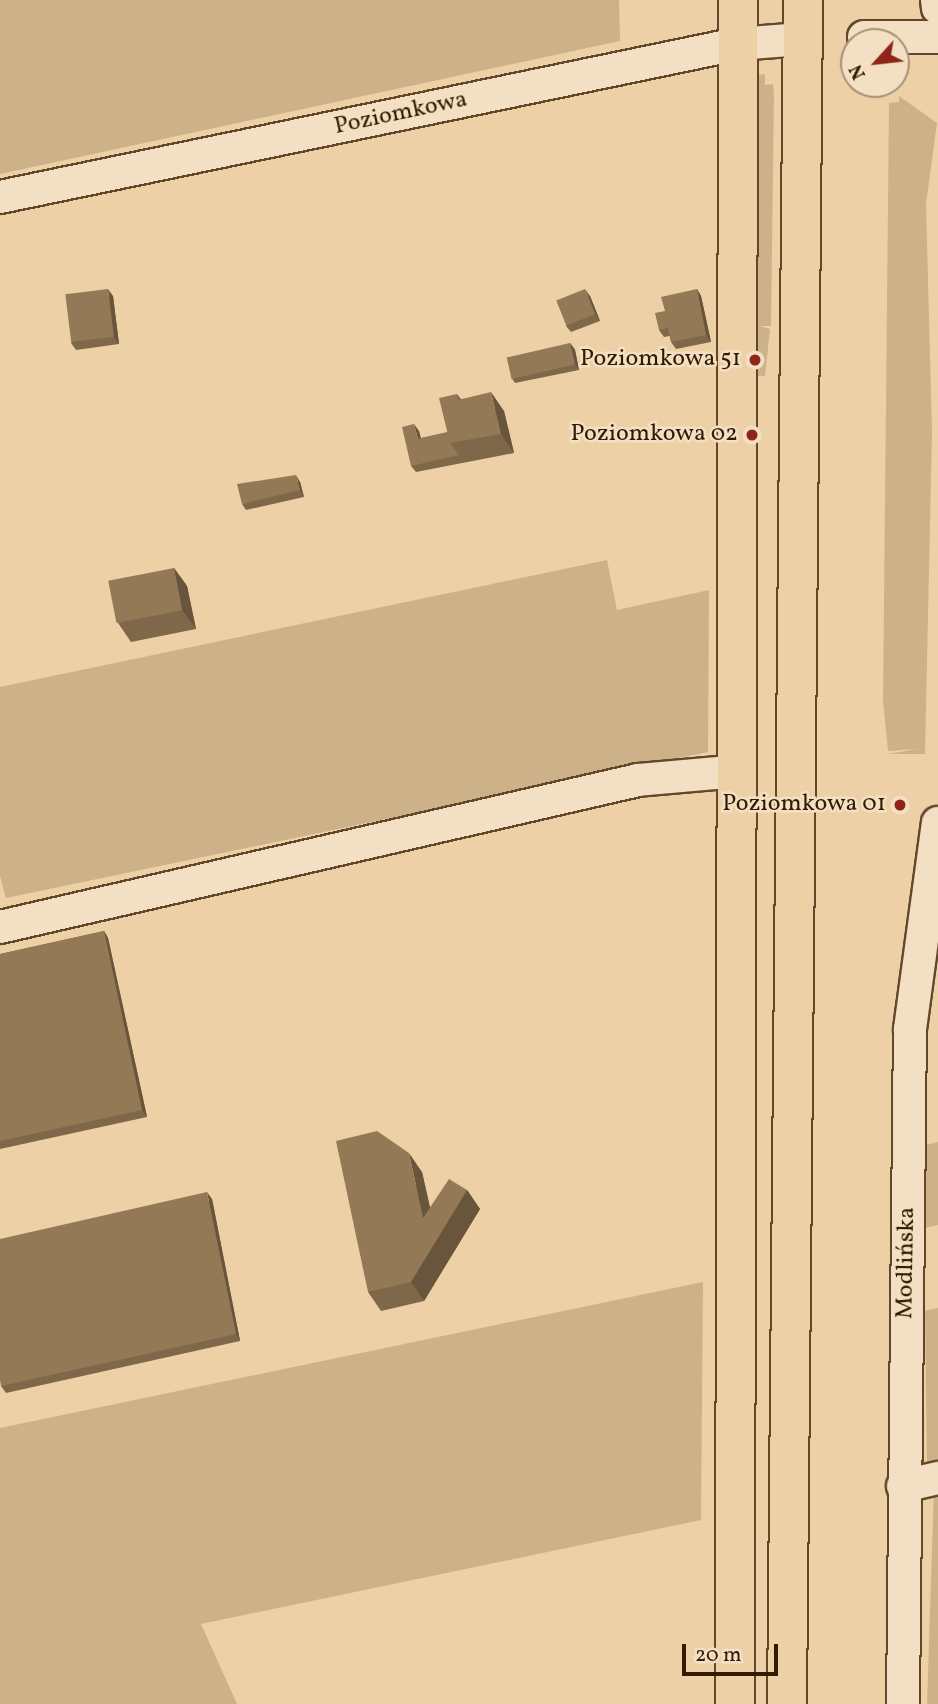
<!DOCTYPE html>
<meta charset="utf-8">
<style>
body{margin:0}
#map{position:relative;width:938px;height:1704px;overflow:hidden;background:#edd0a5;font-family:Vollkorn,serif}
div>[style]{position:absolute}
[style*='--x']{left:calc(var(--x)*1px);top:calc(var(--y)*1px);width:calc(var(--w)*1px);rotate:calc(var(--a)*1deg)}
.green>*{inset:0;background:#cdb189}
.roads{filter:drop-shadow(2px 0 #624829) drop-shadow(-2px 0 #624829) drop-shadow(0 2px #624829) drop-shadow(0 -2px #624829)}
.minor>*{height:32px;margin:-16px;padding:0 16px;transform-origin:16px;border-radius:16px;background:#f3e0c4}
.highway>*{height:38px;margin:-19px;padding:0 19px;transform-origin:19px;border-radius:19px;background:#edd0a5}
.wall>*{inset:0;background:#7f684a}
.shaded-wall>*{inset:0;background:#68553c}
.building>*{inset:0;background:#947956;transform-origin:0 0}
.dots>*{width:19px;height:19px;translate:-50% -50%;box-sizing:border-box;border:4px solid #f3e0c4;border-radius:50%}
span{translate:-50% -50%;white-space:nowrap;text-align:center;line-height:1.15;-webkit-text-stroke:5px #f3e0c4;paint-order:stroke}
.street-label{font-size:24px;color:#331b00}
.poi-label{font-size:24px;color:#331b00}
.right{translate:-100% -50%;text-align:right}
.north{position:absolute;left:840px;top:28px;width:70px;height:70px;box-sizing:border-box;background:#f3e0c4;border:2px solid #a69176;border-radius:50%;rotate:243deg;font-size:19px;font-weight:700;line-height:28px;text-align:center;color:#331b00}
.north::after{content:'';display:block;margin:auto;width:24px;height:32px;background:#8f2418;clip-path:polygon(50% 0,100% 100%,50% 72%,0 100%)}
.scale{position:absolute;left:682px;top:1644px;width:96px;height:32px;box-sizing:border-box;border:4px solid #331b00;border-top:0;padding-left:9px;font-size:21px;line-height:24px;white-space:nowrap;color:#331b00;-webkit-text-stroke:5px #f3e0c4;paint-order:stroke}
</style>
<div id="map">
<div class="green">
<div style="clip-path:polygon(0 0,619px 0,620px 41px,0 174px)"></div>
<div style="clip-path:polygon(765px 74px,765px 85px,773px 84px,774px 93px,771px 326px,759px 326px,770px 329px,765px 376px,746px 376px,750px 76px)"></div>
<div style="clip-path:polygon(899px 96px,937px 123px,926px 204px,932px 432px,925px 754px,888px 754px,917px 749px,888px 751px,883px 701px,889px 103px,899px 102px)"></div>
<div style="clip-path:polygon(607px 560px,617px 610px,709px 590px,708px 752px,6px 898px,0 876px,0 687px)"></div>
<div style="clip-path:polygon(938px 1142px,938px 1225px,925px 1228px,922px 1146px)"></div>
<div style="clip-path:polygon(703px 1282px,701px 1520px,201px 1624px,237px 1704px,0 1704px,0 1428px)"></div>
<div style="clip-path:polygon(938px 1308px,938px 1463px,927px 1466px,925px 1311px)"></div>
<div style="clip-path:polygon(938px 1489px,938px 1704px,927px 1704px,934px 1490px)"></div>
</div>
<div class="roads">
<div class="minor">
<div style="--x:937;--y:0;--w:8;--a:83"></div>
<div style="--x:864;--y:37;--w:74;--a:0"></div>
<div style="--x:0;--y:197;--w:753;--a:-11.73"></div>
<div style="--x:737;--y:44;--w:65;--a:-4.4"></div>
<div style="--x:0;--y:927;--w:655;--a:-12.97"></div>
<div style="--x:638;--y:780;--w:101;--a:-5.1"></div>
<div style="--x:903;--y:1486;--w:36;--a:-13"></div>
<div style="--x:903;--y:1704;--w:675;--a:-89.41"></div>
<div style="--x:910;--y:1029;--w:208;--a:-82.3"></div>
</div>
<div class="highway">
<div style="--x:735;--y:1704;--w:1704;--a:-89.9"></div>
<div style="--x:787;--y:1704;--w:1704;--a:-89.46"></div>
</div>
</div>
<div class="wall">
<div style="clip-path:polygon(697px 289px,701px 296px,711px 342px,676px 349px,671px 342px,670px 336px,664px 337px,659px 330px,665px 311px)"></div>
<div style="clip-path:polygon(113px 296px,119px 344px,76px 350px,71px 343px)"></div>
<div style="clip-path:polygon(590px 296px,600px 321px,571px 332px,566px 326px)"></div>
<div style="clip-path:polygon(570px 343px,575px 350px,579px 370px,515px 383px,511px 377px)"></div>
<div style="clip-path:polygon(457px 394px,461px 399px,504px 411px,514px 453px,416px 472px,411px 466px,419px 431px,421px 438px,448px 432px)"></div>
<div style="clip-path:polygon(300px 482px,304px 497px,246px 510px,242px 504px)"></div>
<div style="clip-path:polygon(174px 568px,187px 586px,196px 629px,131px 642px,118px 623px)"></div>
<div style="clip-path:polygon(104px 931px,108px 938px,147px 1117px,0 1149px,0 954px)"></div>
<div style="clip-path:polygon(422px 1172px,430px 1207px,467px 1190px,480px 1209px,424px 1301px,381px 1311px,368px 1292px)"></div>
<div style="clip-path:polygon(212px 1199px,240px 1341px,6px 1393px,1px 1386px)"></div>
</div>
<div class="shaded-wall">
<div style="clip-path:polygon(108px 289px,113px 296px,119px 344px,114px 337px)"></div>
<div style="clip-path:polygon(585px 289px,590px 296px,600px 321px,595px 314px)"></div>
<div style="clip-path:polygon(697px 289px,701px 296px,711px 342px,706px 335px)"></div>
<div style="clip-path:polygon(570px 343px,575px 350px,579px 370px,575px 364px)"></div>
<div style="clip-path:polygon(491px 392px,504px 411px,514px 453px,501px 434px)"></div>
<div style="clip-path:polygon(414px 424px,419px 431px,422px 446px,418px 439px)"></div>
<div style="clip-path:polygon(296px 475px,300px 482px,304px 497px,300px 490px)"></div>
<div style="clip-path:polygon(174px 568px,187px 586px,196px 629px,182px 610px)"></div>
<div style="clip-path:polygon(104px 931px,108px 938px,147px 1117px,142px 1110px)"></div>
<div style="clip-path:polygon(409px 1153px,422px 1172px,436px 1236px,423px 1218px)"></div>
<div style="clip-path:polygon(467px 1190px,480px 1209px,424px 1301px,411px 1282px)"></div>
<div style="clip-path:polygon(207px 1192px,212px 1199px,240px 1341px,236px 1334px)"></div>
</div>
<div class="building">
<div style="left:108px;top:289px;width:48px;height:43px;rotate:83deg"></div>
<div style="left:585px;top:289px;width:27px;height:31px;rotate:68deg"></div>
<div style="clip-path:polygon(697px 289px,706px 335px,671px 342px,668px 328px,659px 330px,655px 313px,665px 311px,661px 297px)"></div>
<div style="left:570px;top:343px;width:22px;height:65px;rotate:77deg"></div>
<div style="clip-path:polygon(491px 392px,501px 434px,450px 443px,439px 398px,457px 394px,458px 400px)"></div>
<div style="clip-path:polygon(414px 424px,418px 439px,448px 432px,450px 443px,459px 455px,411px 466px,402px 427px)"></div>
<div style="clip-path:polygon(296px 475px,300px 490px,242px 504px,237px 484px)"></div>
<div style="left:174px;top:568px;width:43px;height:67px;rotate:79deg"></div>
<div style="clip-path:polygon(104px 931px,142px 1110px,0 1141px,0 954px)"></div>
<div style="clip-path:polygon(377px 1131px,409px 1153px,423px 1218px,449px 1179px,467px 1190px,411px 1282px,368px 1292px,336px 1141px)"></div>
<div style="clip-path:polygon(207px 1192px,236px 1334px,1px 1386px,0 1380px,0 1239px)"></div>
</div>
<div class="dots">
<div style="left:755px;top:360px;background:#8f2418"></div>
<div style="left:752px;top:435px;background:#8f2418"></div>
<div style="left:900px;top:805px;background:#8f2418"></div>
</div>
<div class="street-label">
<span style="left:401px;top:114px;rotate:-12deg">Poziomkowa</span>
<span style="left:907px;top:1263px;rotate:-89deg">Modlińska</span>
</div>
<div class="poi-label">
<span class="right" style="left:741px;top:360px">Poziomkowa 51</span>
<span class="right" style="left:738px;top:435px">Poziomkowa 02</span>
<span class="right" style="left:886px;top:805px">Poziomkowa 01</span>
</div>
<div class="north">N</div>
<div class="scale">20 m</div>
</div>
